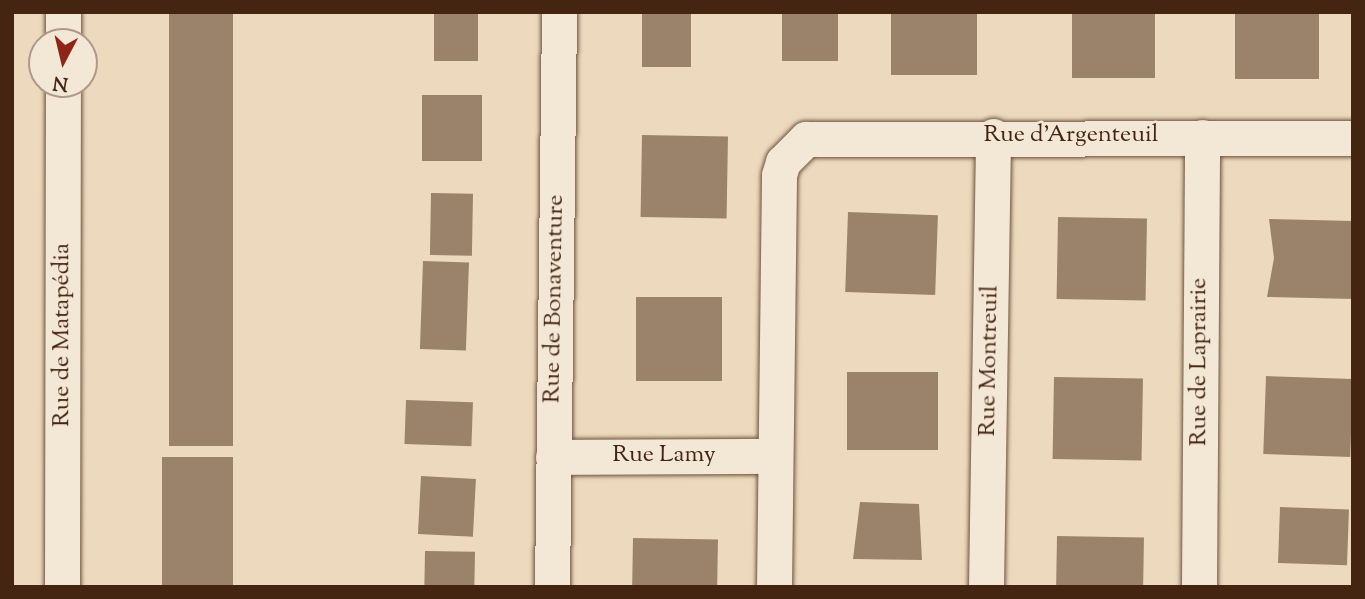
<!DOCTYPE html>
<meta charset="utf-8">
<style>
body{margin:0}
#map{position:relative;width:1365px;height:599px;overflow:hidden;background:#eddabe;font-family:"Sorts Mill Goudy",serif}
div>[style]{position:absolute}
.building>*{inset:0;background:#9b836b;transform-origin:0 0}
.roads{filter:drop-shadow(0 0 2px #6e523c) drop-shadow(0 0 2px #6e523c)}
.street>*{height:35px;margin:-17.5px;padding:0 17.5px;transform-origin:17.5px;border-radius:17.5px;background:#f3e7d5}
span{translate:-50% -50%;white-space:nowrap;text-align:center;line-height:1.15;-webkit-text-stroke:5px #f3e7d5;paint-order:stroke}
.street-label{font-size:24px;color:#432511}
.frame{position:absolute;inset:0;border:14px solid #432511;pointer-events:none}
.north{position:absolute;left:28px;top:28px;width:70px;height:70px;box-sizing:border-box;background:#f3e7d5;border:2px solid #ad9987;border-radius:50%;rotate:187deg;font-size:19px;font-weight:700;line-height:28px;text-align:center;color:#432511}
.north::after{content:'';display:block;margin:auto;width:24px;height:32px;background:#8f2418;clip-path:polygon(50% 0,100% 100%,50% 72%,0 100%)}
</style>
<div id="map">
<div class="building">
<i style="left:169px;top:12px;width:64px;height:434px"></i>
<i style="left:434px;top:12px;width:44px;height:49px"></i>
<i style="left:642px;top:12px;width:49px;height:55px"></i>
<i style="left:782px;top:12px;width:56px;height:49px"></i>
<i style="left:891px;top:12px;width:86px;height:63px"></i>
<i style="left:1072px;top:12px;width:83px;height:66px"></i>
<i style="left:1235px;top:12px;width:84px;height:67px"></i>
<i style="left:422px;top:95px;width:60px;height:66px"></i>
<i style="left:642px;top:135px;width:86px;height:82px;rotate:1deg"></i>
<i style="left:431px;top:193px;width:42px;height:62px;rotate:1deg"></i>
<i style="left:848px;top:212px;width:90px;height:80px;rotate:2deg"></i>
<i style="left:1058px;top:217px;width:89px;height:82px;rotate:1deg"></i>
<i style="clip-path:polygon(1269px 219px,1353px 221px,1353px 299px,1267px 297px,1274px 258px)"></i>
<i style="left:423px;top:261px;width:46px;height:88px;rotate:2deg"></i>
<i style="left:636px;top:297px;width:86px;height:84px"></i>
<i style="left:847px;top:372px;width:91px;height:78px"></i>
<i style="left:1266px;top:376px;width:87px;height:78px;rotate:2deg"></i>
<i style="left:1054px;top:377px;width:89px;height:82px;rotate:1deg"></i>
<i style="left:406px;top:400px;width:67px;height:44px;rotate:2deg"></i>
<i style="left:233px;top:457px;width:130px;height:71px;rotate:90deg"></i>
<i style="left:421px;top:476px;width:55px;height:58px;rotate:3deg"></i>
<i style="clip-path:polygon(860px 502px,919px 504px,922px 560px,853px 559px)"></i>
<i style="left:1280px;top:507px;width:69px;height:56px;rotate:2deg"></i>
<i style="left:1057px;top:536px;width:87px;height:51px;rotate:1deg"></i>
<i style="left:633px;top:538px;width:85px;height:49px;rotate:1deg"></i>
<i style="left:425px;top:551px;width:50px;height:36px;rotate:1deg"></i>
</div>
<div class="roads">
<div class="street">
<i style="left:63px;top:42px;width:30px;rotate:-90deg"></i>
<i style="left:553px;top:457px;width:222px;rotate:-0.3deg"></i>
<i style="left:62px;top:587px;width:503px;rotate:-89.89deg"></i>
<i style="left:552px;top:587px;width:575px;rotate:-89.3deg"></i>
<i style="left:774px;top:587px;width:412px;rotate:-89.3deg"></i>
<i style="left:779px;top:175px;width:14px;rotate:-73deg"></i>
<i style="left:783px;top:162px;width:33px;rotate:-45deg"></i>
<i style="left:806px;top:139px;width:547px;rotate:-0.1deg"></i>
<i style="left:986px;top:587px;width:451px;rotate:-89.1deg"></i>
<i style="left:1199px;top:587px;width:450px;rotate:-89.6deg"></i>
</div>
</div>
<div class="street-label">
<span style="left:1071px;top:136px">Rue d'Argenteuil</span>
<span style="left:555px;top:299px;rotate:-89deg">Rue de Bonaventure</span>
<span style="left:63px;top:335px;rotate:-90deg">Rue de Matapédia</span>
<span style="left:990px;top:361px;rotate:-89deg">Rue Montreuil</span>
<span style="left:1200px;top:362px;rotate:-90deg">Rue de Laprairie</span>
<span style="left:664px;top:456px">Rue Lamy</span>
</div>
<div class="frame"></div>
<div class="north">N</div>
</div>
